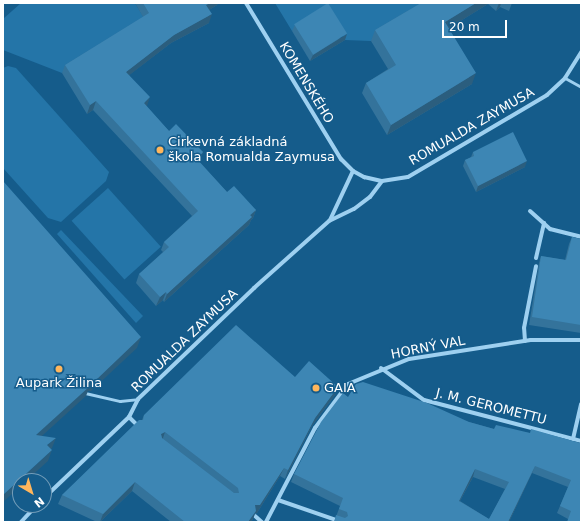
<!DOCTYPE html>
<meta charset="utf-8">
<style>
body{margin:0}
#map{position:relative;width:584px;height:525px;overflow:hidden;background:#155c8b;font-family:"DejaVu Sans",sans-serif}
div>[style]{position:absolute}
.green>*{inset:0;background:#2475a8;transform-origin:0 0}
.lane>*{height:3px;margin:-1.5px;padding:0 1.5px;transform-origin:1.5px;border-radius:1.5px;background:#9ed0f0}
.street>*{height:4px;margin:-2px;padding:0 2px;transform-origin:2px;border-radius:2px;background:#9ed0f0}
.wall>*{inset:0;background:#34739b}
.shaded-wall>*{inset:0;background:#2b5e7e}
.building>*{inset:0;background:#3d86b4;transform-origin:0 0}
.dots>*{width:11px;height:11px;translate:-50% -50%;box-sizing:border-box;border:2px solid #155c8b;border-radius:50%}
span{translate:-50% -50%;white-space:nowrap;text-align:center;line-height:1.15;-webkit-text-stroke:3px #155c8b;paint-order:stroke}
.street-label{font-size:13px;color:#fff}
.poi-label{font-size:13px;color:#fff}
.left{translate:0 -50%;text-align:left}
.frame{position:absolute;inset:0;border:4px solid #fff;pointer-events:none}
.north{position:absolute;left:12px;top:473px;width:40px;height:40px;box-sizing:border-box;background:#155c8b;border:1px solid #739db9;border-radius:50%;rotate:142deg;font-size:11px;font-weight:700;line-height:16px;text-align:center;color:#fff}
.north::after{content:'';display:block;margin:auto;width:14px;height:18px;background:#ffb65c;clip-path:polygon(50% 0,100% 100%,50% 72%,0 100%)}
.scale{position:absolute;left:442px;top:20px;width:65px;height:18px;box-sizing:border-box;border:2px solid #fff;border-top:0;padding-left:5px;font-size:12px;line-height:14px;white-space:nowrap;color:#fff;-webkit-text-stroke:3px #155c8b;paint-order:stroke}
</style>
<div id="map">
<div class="green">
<i style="clip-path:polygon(21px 3px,135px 3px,146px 21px,62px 73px,3px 50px,3px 19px)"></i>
<i style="clip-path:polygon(275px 3px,434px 3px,371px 41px,345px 40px,326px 10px,292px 31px)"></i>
<i style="clip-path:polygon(8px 66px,16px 68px,109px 172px,106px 181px,61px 222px,48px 218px,3px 168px,3px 68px)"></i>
<i style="left:108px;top:188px;width:79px;height:49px;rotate:48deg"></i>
<i style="clip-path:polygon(61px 230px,143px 316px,136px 323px,57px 234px)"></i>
</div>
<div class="lane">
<i style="left:565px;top:78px;width:18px;rotate:29deg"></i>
<i style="left:85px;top:393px;width:36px;rotate:13deg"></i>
<i style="left:120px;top:401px;width:18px;rotate:-6deg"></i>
</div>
<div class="street">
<i style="left:246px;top:3px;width:183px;rotate:58.7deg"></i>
<i style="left:341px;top:159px;width:17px;rotate:45deg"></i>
<i style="left:353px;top:171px;width:13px;rotate:29deg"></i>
<i style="left:364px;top:177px;width:18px;rotate:13deg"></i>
<i style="left:382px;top:181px;width:26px;rotate:-9deg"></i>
<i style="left:408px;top:177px;width:161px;rotate:-30.5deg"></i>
<i style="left:547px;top:95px;width:25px;rotate:-43deg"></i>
<i style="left:565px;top:78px;width:31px;rotate:-58deg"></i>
<i style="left:530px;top:211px;width:27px;rotate:42deg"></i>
<i style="left:550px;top:229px;width:32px;rotate:14deg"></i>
<i style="left:330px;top:220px;width:54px;rotate:-64.9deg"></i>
<i style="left:536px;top:258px;width:36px;rotate:-77deg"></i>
<i style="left:525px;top:341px;width:13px;rotate:-94deg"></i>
<i style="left:524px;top:328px;width:63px;rotate:-79deg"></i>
<i style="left:381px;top:368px;width:54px;rotate:36.7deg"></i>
<i style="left:424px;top:400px;width:162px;rotate:14.6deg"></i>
<i style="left:129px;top:417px;width:13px;rotate:45deg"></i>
<i style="left:573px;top:439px;width:36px;rotate:-77deg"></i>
<i style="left:44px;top:498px;width:117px;rotate:-43.6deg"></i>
<i style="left:129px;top:417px;width:20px;rotate:-63deg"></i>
<i style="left:138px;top:399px;width:161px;rotate:-43.7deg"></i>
<i style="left:254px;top:288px;width:101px;rotate:-41.8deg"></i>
<i style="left:329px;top:221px;width:28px;rotate:-26deg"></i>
<i style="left:354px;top:209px;width:20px;rotate:-37deg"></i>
<i style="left:370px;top:197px;width:20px;rotate:-53deg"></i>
<i style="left:278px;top:500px;width:68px;rotate:19deg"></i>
<i style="left:255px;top:516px;width:9px;rotate:41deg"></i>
<i style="left:21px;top:522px;width:23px;rotate:-47deg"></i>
<i style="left:266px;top:522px;width:106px;rotate:-62.5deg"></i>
<i style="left:315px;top:428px;width:55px;rotate:-53.1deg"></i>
<i style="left:348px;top:384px;width:66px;rotate:-22.3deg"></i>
<i style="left:409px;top:359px;width:123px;rotate:-8.9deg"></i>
<i style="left:531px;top:340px;width:50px"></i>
</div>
<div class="wall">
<i style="clip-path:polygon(135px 3px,218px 3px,217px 5px,209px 10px,209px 23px,171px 43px,129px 75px,147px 106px,146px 106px,169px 131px,203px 152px,200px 160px,199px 162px,227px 192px,256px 210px,253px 218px,251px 220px,249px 225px,164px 302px,163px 300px,156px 306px,136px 283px,139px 274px,163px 252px,161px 250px,164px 242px,192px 216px,93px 110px,87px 114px,62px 73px,65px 65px,143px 17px)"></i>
<i style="clip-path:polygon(421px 3px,512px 3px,509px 11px,500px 7px,496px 11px,488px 4px,449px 28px,472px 84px,387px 135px,362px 93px,366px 83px,388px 69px,371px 41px,375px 30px)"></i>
<i style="clip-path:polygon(295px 25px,345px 40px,310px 61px,292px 31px)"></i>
<i style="clip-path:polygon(473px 152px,525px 167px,476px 192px,463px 166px,465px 160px,471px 157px)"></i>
<i style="clip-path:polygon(572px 237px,581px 239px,581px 333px,529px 325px,539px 263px,541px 256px,565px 260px,569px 244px)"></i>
<i style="clip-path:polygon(295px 377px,338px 387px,335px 395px,312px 426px,285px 479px,280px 476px,257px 513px,255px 514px,253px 519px,251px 522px,171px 522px,132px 491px,100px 522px,97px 522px,58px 504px,62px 495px,142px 420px,144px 415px)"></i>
<i style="clip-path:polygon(evenodd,348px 397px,469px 422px,494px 429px,530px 433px,580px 443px,581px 438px,581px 522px,568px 519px,557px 513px,568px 487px,532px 473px,509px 522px,334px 522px,340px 506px,291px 482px,294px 474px,348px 397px,473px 477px,505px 489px,489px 519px,460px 501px,473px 477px)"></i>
</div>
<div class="shaded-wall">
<i style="clip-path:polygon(210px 3px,218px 3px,217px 5px,203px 14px,206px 5px)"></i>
<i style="clip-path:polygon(476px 3px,489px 3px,488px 4px,441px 33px,445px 22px)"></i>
<i style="clip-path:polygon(499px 3px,501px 3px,500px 7px,496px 11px)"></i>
<i style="clip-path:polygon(212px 14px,209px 23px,171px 43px,123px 80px,126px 72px,174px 35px)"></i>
<i style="clip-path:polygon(347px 34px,345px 40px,310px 61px,313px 55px)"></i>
<i style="clip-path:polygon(476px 73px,472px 84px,387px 135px,391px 125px)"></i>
<i style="clip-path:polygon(150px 97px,147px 106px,140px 112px,144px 103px)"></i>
<i style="clip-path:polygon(96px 101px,93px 110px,87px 114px,90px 105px)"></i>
<i style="clip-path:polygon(203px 152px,200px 160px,193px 167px,197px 159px)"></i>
<i style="clip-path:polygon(527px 161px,525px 167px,476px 192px,478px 186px)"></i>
<i style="clip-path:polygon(256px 210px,253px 218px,251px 220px,249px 225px,164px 302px,167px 294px)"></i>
<i style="clip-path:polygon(166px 292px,163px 300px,156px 306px,160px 297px)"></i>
<i style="clip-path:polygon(141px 337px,137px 348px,91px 391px,88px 391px,86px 396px,32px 445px,36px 435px,87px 380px)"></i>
<i style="clip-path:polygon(338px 387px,335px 395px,312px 426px,285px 479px,288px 470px,315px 418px)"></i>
<i style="clip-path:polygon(165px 432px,162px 441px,161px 434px)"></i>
<i style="clip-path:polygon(56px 438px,52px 448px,44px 456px,47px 445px)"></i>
<i style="clip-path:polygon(52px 450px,48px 461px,26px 481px,20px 481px,20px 487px,3px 502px,3px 495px)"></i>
<i style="clip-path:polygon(535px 466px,532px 473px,509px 522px,508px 522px)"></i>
<i style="clip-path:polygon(284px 468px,280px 476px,257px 513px,255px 513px,253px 519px,251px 522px,248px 522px,255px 505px)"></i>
<i style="clip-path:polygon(475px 469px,473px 477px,456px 508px,459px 501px)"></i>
<i style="clip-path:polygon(135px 482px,132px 491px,100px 522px,103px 514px)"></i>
</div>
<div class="building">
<i style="clip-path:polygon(143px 3px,210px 3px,206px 5px,212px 14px,174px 35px,126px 72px,150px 97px,144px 103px,169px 131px,176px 124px,203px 152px,197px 159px,227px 192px,234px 186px,256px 210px,250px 215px,252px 217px,167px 294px,166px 292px,160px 297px,139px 274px,169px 247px,164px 242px,198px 211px,96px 101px,90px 105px,65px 65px,149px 13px)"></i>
<i style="left:328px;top:3px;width:36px;height:40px;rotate:58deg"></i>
<i style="clip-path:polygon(421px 3px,476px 3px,445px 22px,476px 73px,391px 125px,366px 83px,396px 65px,375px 30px)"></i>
<i style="clip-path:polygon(513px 132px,527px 161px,478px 186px,465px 160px,474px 156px,473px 152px)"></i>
<i style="clip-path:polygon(3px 181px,141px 337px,95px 381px,87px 380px,86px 384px,90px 386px,36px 435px,56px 438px,47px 445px,52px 450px,3px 495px)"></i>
<i style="clip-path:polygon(572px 237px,581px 239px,581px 325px,532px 317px,541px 256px,566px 260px)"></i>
<i style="clip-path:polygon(evenodd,236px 325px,295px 377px,309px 361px,338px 387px,315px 418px,288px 470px,284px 468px,260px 505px,255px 505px,256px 511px,248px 522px,185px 522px,135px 482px,103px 514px,62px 495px,139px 420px,143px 420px,144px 415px,236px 325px,165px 432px,238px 488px,239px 493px,234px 493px,162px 438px,161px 434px,165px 432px)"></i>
<i style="clip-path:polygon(evenodd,363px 382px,427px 403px,469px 422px,494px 429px,496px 425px,530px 433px,531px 429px,580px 443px,581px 440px,581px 522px,567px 522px,571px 511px,560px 506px,571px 480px,535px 466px,508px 522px,334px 522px,336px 515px,345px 518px,348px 516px,347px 512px,339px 509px,343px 498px,294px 474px,321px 422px,343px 393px,348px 397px,356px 384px,363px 382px,475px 469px,509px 482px,489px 519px,459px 501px,475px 469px)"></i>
</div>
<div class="dots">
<i style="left:160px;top:150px;background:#ffb65c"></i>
<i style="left:59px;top:369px;background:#ffb65c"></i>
<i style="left:316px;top:388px;background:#ffb65c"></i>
</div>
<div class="street-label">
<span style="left:306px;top:83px;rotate:59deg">KOMENSKÉHO</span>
<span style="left:472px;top:127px;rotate:-30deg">ROMUALDA ZAYMUSA</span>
<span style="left:185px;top:341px;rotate:-44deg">ROMUALDA ZAYMUSA</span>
<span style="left:428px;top:348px;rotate:-11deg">HORNÝ VAL</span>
<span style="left:491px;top:407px;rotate:14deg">J. M. GEROMETTU</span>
</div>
<div class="poi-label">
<span class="left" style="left:168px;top:150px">Cirkevná základná<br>škola Romualda Zaymusa</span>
<span style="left:59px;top:383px">Aupark Žilina</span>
<span class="left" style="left:324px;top:388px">GAIA</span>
</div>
<div class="frame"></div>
<div class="north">N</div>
<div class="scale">20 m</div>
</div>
